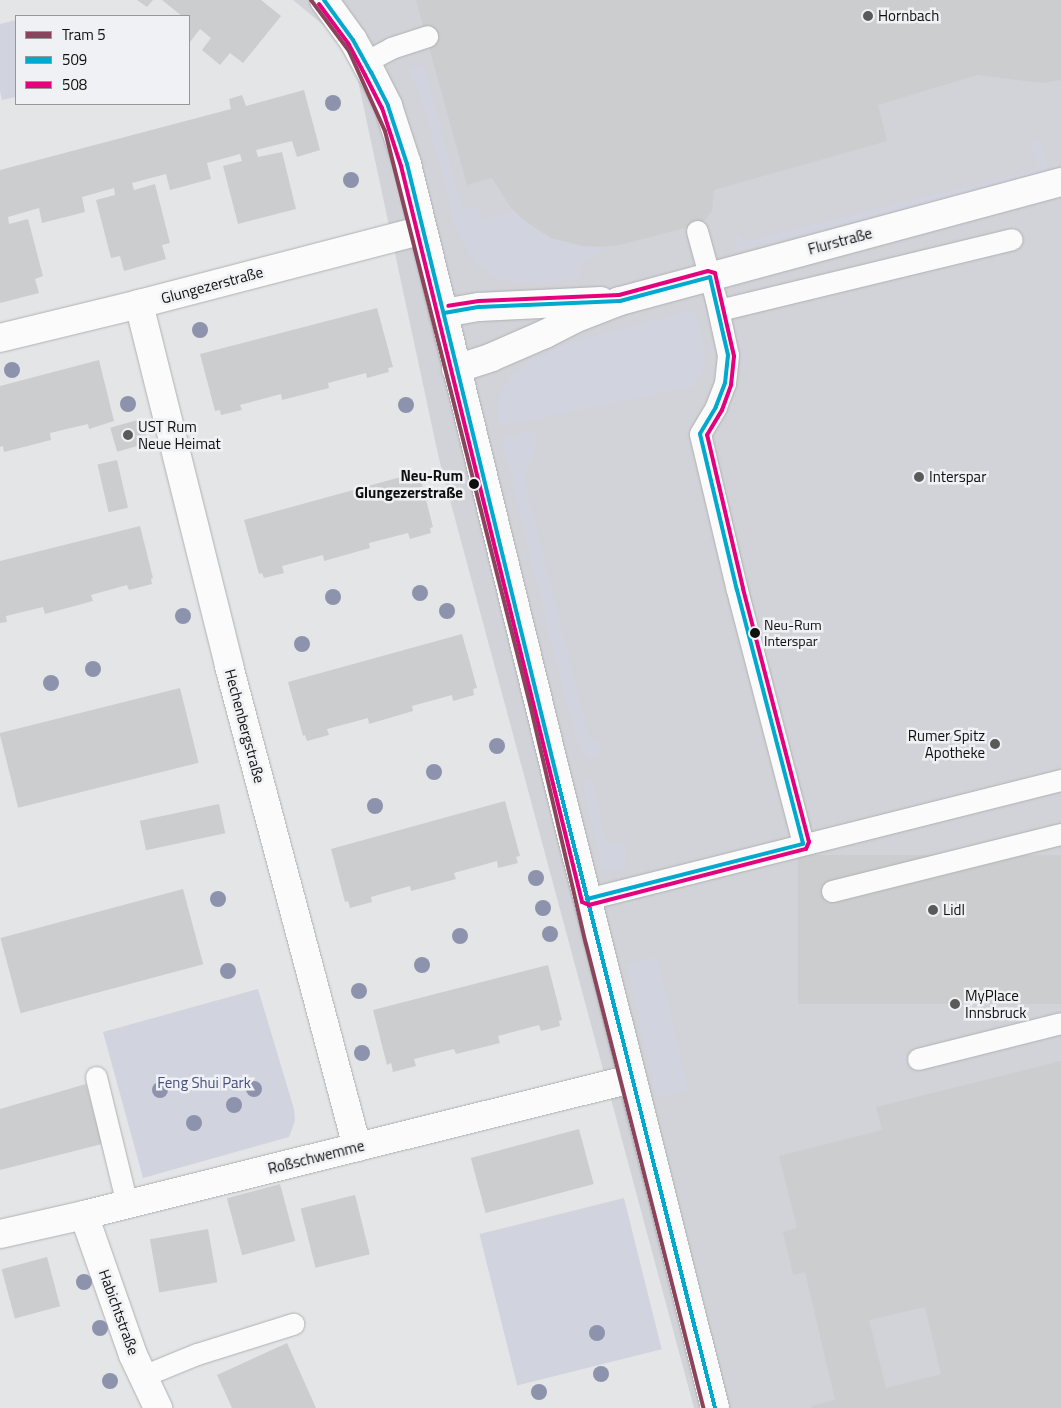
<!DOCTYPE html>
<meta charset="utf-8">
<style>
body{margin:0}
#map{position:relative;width:1061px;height:1408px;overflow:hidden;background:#e4e5e6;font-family:"Titillium Web",sans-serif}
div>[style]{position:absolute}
.built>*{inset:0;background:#d1d3d8}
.green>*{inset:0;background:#d1d4df;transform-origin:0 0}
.building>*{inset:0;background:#cccdce;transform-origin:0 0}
.roads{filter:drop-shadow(0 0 1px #b0b1b2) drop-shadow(0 0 1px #b0b1b2)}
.lane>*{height:21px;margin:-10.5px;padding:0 10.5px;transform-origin:10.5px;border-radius:10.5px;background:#fbfbfb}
.street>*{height:28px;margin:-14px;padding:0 14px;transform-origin:14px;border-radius:14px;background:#fbfbfb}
.secondary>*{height:28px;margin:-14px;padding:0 14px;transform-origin:14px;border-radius:14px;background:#fbfbfb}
.bus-1>*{height:4px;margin:-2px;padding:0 2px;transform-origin:2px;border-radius:2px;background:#00a9ce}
.bus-2>*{height:4px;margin:-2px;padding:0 2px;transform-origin:2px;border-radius:2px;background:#e5007d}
.tram-1>*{height:4px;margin:-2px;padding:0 2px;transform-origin:2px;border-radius:2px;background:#8b445b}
.trees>*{width:16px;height:16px;margin:-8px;border-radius:50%;background:#8d93ac}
.dots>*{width:14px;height:14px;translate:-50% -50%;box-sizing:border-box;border:2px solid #f0f1f4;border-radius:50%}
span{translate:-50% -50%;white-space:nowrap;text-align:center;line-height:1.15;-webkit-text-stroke:5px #f0f1f4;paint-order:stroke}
.bus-label{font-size:14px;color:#0f0f10}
.left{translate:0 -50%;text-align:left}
.poi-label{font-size:15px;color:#0f0f10}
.right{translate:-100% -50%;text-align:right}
.street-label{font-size:15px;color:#0f0f10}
.stop-label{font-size:15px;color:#0f0f10;font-weight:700}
.park-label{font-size:15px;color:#46507d}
.legend{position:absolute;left:15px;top:15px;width:175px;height:90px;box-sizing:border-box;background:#f0f1f4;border:1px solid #969799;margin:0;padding:6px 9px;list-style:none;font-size:15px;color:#0f0f10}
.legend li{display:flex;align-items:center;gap:10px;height:25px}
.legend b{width:25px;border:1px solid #969799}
</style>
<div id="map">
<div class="built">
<i style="clip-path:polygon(293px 0,1061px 0,1061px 1408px,694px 1408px,439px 459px,351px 48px)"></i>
</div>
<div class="green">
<i style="clip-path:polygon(16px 20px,16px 97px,2px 100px,0 91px,0 24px)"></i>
<i style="clip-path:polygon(423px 64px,462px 210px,478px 206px,483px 220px,515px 211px,537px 230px,552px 238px,581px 246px,602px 247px,603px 251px,582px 263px,577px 278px,546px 283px,507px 281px,494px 277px,480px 267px,470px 255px,455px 223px,423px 102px,408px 70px)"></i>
<i style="clip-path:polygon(1039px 140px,1047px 163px,1046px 169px,1042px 175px,742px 250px,736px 247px,734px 236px,736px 235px,739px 235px,742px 242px,746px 241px,1034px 170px,1038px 166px,1039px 160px,1029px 143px)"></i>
<i style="clip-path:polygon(686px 312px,696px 314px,704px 349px,705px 364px,700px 377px,693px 386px,540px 418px,498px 425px,498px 403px,503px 390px,514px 374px,529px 363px,568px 343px)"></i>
<i style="clip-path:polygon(533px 430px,536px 434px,533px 456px,524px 478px,588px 737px,598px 742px,603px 751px,601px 754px,589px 759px,576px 739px,501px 438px)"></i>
<i style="clip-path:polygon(592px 779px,606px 845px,626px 842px,625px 864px,619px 871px,603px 869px,583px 781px)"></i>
<i style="left:657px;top:957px;width:137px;height:31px;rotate:77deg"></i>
<i style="clip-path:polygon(258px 989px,294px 1109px,295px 1121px,289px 1137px,143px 1178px,103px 1032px)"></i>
<i style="left:624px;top:1198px;width:156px;height:149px;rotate:76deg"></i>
</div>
<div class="building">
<i style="clip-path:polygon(137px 0,153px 0,147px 7px)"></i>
<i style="clip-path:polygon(162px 0,261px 0,281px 16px,243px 63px,230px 53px,220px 65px,202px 50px,211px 38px,200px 29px,190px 42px,189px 16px,182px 16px)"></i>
<i style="clip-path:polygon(416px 0,1061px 0,1061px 80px,1042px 83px,977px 75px,878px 105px,887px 141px,714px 190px,712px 211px,705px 220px,696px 225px,620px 245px,602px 247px,582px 246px,551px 238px,525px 221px,511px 208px,492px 178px,467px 185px)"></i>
<i style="clip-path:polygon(304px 90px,320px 150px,297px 157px,292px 141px,256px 150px,258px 157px,282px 152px,296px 209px,238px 224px,223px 166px,242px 161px,240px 154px,207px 163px,211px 179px,170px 190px,166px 174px,132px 183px,134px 190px,155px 184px,170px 243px,162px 245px,166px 259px,124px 271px,120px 256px,111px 258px,96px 200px,115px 195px,114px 188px,82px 197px,85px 212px,42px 223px,39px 208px,8px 217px,9px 224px,28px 219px,43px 276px,35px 279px,39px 293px,0 303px,0 170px,231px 109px,229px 99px,242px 95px,246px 106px)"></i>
<i style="clip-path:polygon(377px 308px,393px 367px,388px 368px,389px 372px,367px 378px,366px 373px,328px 383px,329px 388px,282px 400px,281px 394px,240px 405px,242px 410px,221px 415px,220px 410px,215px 411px,200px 354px)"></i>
<i style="clip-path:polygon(99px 360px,114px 421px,89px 429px,88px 424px,50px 433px,51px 440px,4px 452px,3px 446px,0 447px,0 386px)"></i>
<i style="left:141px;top:419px;width:25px;height:32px;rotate:74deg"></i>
<i style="left:117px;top:460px;width:49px;height:20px;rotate:77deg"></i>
<i style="clip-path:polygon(419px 472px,433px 527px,430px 528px,431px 533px,410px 539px,408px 533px,369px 543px,370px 548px,324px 561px,323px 555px,282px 566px,284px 573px,264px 578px,262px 573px,259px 574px,244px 520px)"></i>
<i style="clip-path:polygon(140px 526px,153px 578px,151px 579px,152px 584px,129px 590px,127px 585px,91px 595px,93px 601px,45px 614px,43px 607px,6px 616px,7px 622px,0 623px,0 561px)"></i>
<i style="clip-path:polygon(462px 634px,477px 688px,473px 689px,474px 695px,453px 701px,452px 695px,412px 706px,413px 711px,369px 724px,368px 718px,327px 729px,329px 735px,307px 741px,305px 735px,303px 736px,288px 682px)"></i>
<i style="left:180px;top:688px;width:77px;height:186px;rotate:76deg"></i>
<i style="clip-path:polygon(505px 801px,520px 856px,516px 857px,518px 863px,498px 868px,497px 861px,454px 873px,456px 879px,411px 891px,410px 886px,371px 897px,372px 902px,350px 908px,348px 901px,345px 902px,331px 849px)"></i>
<i style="left:219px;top:804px;width:30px;height:81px;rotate:78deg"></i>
<i style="left:1061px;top:855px;width:149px;height:263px;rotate:90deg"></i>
<i style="left:183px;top:889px;width:78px;height:189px;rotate:75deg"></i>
<i style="clip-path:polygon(548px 965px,562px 1020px,559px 1021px,560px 1026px,541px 1031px,539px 1025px,498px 1036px,500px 1043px,456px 1054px,454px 1049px,414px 1059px,416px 1066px,393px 1072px,391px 1063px,387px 1065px,373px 1010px)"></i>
<i style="clip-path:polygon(evenodd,1061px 1061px,1061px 1408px,812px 1408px,811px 1406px,835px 1400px,805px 1272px,793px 1275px,783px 1232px,797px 1228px,779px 1156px,882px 1130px,876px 1107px,1061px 1061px,925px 1307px,941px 1374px,886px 1388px,869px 1320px,925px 1307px)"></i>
<i style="clip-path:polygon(86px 1084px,102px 1144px,0 1170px,0 1109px)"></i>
<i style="left:579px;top:1129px;width:57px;height:112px;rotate:75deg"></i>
<i style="left:280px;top:1184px;width:59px;height:55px;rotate:75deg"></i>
<i style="left:355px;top:1195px;width:61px;height:56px;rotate:76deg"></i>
<i style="left:208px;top:1229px;width:54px;height:59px;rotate:80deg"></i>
<i style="left:47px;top:1257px;width:51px;height:47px;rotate:75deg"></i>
<i style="clip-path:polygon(287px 1343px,316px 1408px,232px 1408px,217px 1375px)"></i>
</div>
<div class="roads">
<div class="lane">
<i style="left:365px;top:62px;width:30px;rotate:-28deg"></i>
<i style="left:391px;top:48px;width:38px;rotate:-18deg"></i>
<i style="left:697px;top:231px;width:72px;rotate:74.6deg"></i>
<i style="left:716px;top:300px;width:56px;rotate:77.7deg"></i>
<i style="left:728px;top:355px;width:28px;rotate:96deg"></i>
<i style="left:725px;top:383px;width:26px;rotate:111deg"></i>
<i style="left:716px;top:407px;width:31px;rotate:121deg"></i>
<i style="left:700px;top:434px;width:160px;rotate:76.7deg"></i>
<i style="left:737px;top:590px;width:262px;rotate:75.4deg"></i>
<i style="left:719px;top:310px;width:301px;rotate:-13.6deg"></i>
<i style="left:832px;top:891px;width:236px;rotate:-14deg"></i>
<i style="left:587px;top:899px;width:489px;rotate:-14.1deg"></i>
<i style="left:918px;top:1059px;width:147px;rotate:-14.1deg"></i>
<i style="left:96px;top:1077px;width:131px;rotate:76.3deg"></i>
<i style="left:143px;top:1376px;width:58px;rotate:-22.2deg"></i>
<i style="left:197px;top:1354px;width:101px;rotate:-17.4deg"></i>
</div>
<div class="street">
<i style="left:139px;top:304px;width:373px;rotate:76deg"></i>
<i style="left:229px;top:666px;width:498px;rotate:75.1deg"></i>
<i style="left:444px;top:313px;width:36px;rotate:-10deg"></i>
<i style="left:479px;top:307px;width:122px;rotate:-2.8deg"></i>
<i style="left:0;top:338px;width:143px;rotate:-13.7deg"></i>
<i style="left:139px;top:304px;width:293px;rotate:-14.6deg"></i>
<i style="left:456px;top:369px;width:38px;rotate:-18deg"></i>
<i style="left:492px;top:357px;width:58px;rotate:-23.5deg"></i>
<i style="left:545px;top:334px;width:33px;rotate:-27deg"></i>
<i style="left:574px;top:319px;width:49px;rotate:-21.4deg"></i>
<i style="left:620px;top:301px;width:457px;rotate:-15.1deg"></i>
<i style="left:84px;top:1215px;width:148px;rotate:70.7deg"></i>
<i style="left:133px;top:1355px;width:59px;rotate:64.7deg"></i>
<i style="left:0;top:1234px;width:86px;rotate:-12.7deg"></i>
<i style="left:84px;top:1215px;width:564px;rotate:-13.96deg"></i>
</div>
<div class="secondary">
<i style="left:324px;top:0;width:49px;rotate:54.1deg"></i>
<i style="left:353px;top:40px;width:37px;rotate:61deg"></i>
<i style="left:371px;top:72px;width:38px;rotate:63deg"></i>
<i style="left:388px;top:106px;width:61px;rotate:71.9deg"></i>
<i style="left:407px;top:164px;width:632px;rotate:76.27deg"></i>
<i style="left:557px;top:778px;width:650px;rotate:75.92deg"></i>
</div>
</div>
<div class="bus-1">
<i style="left:324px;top:0;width:49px;rotate:54.1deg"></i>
<i style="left:353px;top:40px;width:37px;rotate:61deg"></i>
<i style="left:371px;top:72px;width:38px;rotate:63deg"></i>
<i style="left:388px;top:106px;width:61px;rotate:71.9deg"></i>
<i style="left:407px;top:164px;width:632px;rotate:76.27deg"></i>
<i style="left:557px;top:778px;width:650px;rotate:75.92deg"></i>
<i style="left:710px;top:277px;width:80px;rotate:77deg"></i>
<i style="left:728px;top:355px;width:28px;rotate:96deg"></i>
<i style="left:725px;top:383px;width:26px;rotate:111deg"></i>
<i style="left:716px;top:407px;width:31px;rotate:121deg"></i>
<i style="left:700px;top:434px;width:160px;rotate:76.7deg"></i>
<i style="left:737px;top:590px;width:262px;rotate:75.4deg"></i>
<i style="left:444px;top:313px;width:36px;rotate:-10deg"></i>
<i style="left:479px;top:307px;width:141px;rotate:-2.4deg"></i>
<i style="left:620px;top:301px;width:93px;rotate:-14.9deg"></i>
<i style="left:587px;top:899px;width:223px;rotate:-14.3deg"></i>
</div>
<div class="bus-2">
<i style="left:319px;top:4px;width:49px;rotate:53.4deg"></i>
<i style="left:348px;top:43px;width:36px;rotate:62deg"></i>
<i style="left:365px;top:75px;width:37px;rotate:63deg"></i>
<i style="left:382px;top:108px;width:61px;rotate:71.9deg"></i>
<i style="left:401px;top:166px;width:758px;rotate:76.18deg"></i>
<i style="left:582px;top:902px;width:8px;rotate:23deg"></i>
<i style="left:589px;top:905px;width:224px;rotate:-14.5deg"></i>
<i style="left:806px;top:849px;width:8px;rotate:-67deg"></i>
<i style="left:809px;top:842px;width:262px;rotate:-104.6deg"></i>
<i style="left:743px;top:588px;width:157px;rotate:-103.2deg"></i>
<i style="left:707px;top:435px;width:29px;rotate:-59deg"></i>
<i style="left:722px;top:410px;width:27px;rotate:-70deg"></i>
<i style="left:731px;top:385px;width:29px;rotate:-84deg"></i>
<i style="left:734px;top:356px;width:85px;rotate:-102.9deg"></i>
<i style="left:715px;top:273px;width:7px;rotate:-164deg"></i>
<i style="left:708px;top:271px;width:92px;rotate:164.9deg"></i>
<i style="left:619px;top:295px;width:140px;rotate:177.5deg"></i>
<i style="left:479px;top:301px;width:31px;rotate:171deg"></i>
</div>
<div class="tram-1">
<i style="left:311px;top:0;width:64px;rotate:53.3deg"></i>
<i style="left:349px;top:51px;width:88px;rotate:65.8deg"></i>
<i style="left:385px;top:131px;width:591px;rotate:75.8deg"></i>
<i style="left:530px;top:704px;width:246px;rotate:76.9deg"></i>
<i style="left:586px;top:944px;width:479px;rotate:75.8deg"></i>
</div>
<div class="trees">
<i style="left:333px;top:103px"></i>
<i style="left:351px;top:180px"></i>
<i style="left:200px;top:330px"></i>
<i style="left:12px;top:370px"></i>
<i style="left:128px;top:404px"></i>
<i style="left:406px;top:405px"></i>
<i style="left:420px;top:593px"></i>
<i style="left:333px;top:597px"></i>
<i style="left:447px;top:611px"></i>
<i style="left:183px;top:616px"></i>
<i style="left:302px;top:644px"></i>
<i style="left:93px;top:669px"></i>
<i style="left:51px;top:683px"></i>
<i style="left:497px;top:746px"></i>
<i style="left:434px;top:772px"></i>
<i style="left:375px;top:806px"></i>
<i style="left:536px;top:878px"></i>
<i style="left:218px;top:899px"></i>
<i style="left:543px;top:908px"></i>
<i style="left:550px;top:934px"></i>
<i style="left:460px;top:936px"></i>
<i style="left:422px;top:965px"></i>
<i style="left:228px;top:971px"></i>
<i style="left:359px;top:991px"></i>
<i style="left:362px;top:1053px"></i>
<i style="left:254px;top:1089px"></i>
<i style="left:160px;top:1090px"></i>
<i style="left:234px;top:1105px"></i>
<i style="left:194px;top:1123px"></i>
<i style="left:84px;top:1282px"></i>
<i style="left:100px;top:1328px"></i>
<i style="left:597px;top:1333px"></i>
<i style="left:601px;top:1374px"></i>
<i style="left:110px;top:1381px"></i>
<i style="left:539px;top:1392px"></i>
</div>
<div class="dots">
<i style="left:868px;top:16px;background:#5a5a5b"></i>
<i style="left:128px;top:435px;background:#5a5a5b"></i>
<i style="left:919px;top:477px;background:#5a5a5b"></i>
<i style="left:474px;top:484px;background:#0f0f10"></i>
<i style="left:755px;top:633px;background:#0f0f10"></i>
<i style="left:995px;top:744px;background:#5a5a5b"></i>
<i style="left:933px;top:910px;background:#5a5a5b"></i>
<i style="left:955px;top:1004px;background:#5a5a5b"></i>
</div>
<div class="bus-label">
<span class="left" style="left:764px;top:633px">Neu-Rum<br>Interspar</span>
</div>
<div class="poi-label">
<span class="left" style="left:878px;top:16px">Hornbach</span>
<span class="left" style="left:138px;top:435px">UST Rum<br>Neue Heimat</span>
<span class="left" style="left:929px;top:477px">Interspar</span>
<span class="right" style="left:985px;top:744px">Rumer Spitz<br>Apotheke</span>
<span class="left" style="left:943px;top:910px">Lidl</span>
<span class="left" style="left:965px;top:1004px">MyPlace<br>Innsbruck</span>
</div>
<div class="street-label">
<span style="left:840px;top:241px;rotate:-15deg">Flurstraße</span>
<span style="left:212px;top:285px;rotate:-15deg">Glungezerstraße</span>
<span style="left:245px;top:726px;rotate:75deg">Hechenbergstraße</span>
<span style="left:316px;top:1157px;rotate:-14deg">Roßschwemme</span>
<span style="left:119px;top:1312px;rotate:70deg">Habichtstraße</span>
</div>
<div class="stop-label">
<span class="right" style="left:463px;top:484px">Neu-Rum<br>Glungezerstraße</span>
</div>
<div class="park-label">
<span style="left:204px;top:1083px">Feng Shui Park</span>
</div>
<ul class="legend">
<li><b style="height:6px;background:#8b445b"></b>Tram 5</li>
<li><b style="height:6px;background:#00a9ce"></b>509</li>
<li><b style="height:6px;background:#e5007d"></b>508</li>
</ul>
</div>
